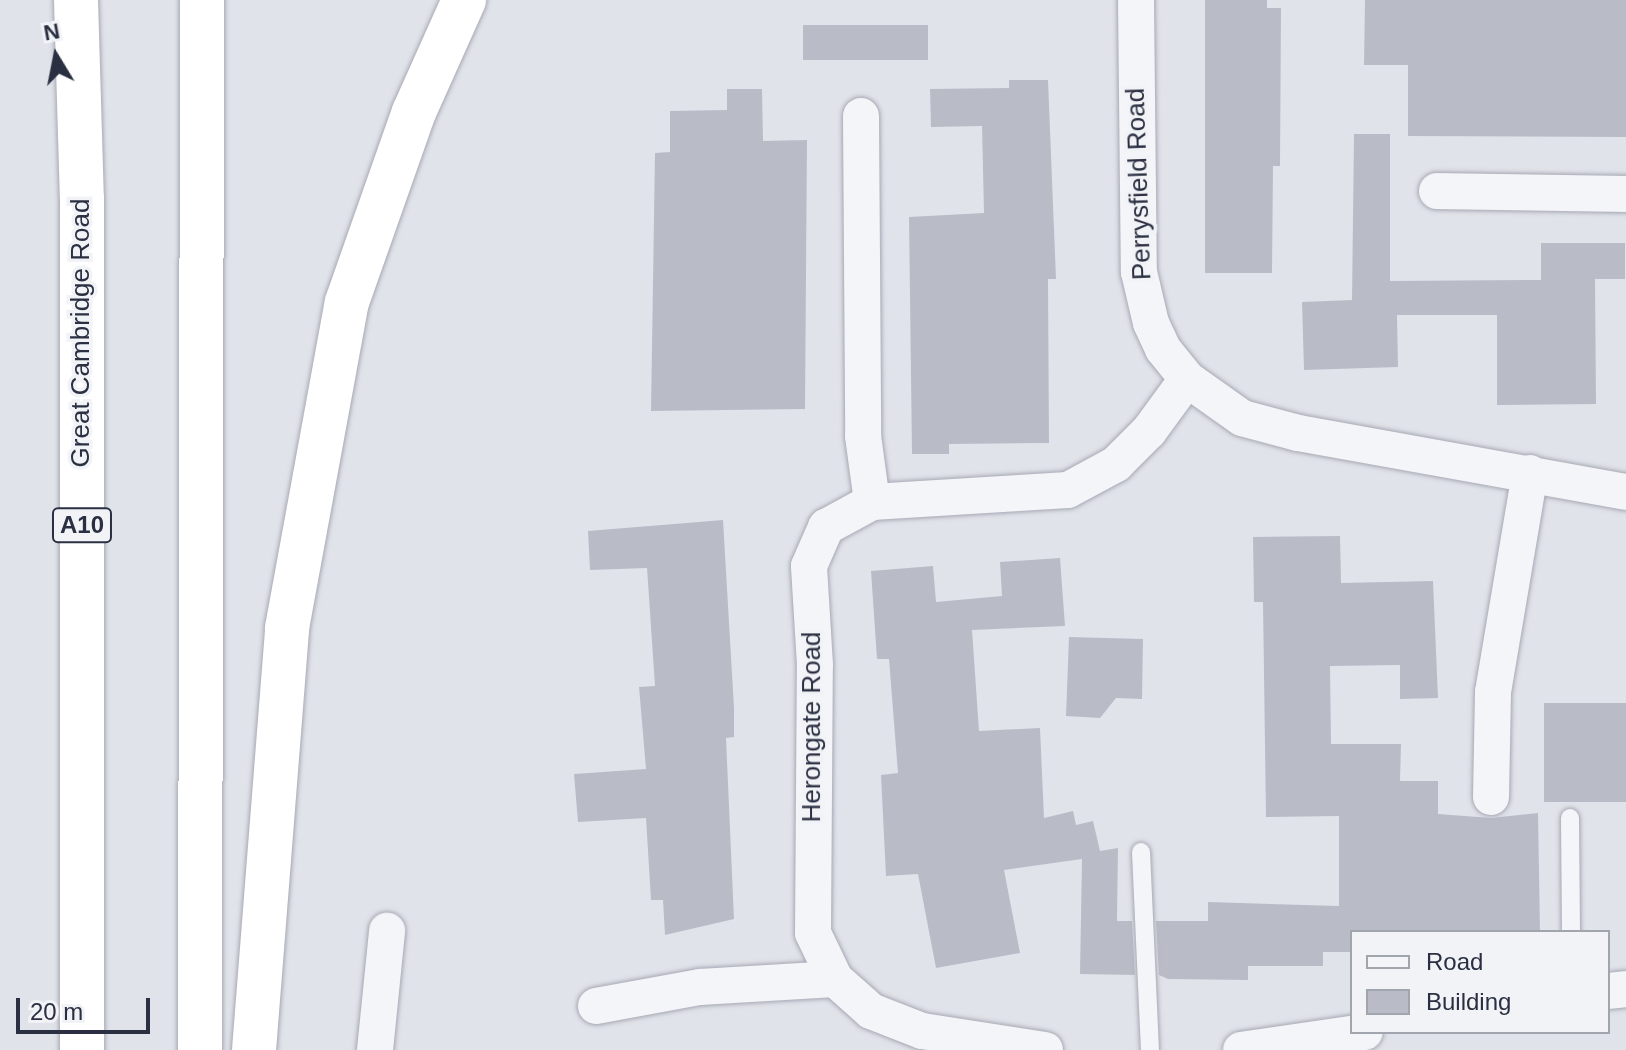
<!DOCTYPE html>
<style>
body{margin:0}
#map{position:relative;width:1626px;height:1050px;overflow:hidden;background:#e1e3ea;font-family:Arial,sans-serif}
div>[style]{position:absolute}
.building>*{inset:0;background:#b9bcc6;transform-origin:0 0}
.roads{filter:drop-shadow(0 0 2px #a6a9b4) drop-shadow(0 0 2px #a6a9b4)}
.lane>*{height:18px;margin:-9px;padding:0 9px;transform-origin:9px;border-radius:9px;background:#f4f5f8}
.street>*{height:36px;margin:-18px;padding:0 18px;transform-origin:18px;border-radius:18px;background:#f4f5f8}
.highway>*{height:44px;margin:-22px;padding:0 22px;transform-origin:22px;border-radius:22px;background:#fff}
span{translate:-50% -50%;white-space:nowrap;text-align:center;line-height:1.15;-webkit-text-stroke:7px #f1f3f7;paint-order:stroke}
.shield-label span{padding:2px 6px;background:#f1f3f7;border:2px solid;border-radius:6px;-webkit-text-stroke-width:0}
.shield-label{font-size:24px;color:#2a2f41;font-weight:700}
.street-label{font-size:26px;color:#2a2f41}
.legend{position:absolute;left:1350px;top:930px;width:260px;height:104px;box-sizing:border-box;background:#f1f3f7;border:2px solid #a1a5ae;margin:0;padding:10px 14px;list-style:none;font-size:24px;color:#2a2f41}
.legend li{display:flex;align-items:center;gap:16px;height:40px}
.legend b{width:40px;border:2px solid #a1a5ae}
.north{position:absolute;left:16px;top:16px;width:80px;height:80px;-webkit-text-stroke:6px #f1f3f7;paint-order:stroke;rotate:350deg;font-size:22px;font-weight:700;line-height:32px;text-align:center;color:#2a2f41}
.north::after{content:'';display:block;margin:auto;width:28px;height:36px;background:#2a2f41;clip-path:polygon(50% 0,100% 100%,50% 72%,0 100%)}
.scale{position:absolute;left:16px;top:998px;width:134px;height:36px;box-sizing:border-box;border:4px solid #2a2f41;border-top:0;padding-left:10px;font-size:24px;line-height:28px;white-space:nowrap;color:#2a2f41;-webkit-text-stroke:6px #f1f3f7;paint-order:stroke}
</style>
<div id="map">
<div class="building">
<i style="clip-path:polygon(1205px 0,1267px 0,1267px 8px,1281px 8px,1280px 166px,1273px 166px,1272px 273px,1205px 273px)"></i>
<i style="clip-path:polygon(1365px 0,1626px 0,1626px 137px,1408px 136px,1408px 65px,1364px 65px)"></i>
<i style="left:803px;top:25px;width:125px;height:35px"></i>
<i style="clip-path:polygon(1009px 80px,1048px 80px,1056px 279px,1048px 279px,1049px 443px,949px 444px,949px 454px,912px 454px,909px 217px,984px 213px,982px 126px,931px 127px,930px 89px,1009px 88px)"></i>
<i style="clip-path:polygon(727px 89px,762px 89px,763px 141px,807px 140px,805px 409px,651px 411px,655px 153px,670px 152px,670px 111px,727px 110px)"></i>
<i style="clip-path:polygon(1354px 134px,1390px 134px,1390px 281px,1541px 280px,1541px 243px,1625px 243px,1625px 279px,1595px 279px,1596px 404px,1497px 405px,1497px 315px,1397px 315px,1398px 367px,1304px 370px,1302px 302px,1352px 300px)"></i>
<i style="clip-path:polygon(723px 520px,734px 708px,734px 737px,726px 738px,734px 919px,665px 935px,663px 900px,651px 900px,646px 818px,578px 822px,574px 774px,646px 769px,639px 687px,655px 686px,647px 568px,590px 570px,588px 531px)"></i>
<i style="clip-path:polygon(1340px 536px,1341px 583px,1433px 581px,1438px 698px,1400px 699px,1400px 665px,1330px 666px,1331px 744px,1401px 744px,1400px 781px,1438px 781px,1438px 814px,1491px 818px,1538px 813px,1540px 932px,1352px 932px,1352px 952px,1323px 952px,1323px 966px,1248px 966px,1248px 980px,1168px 979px,1159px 975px,1156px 921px,1208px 921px,1208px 902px,1339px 906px,1339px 816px,1266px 817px,1263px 602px,1254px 602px,1253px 537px)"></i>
<i style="clip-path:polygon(1060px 558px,1065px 626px,972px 630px,979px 731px,1040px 728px,1044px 818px,1073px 811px,1076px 825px,1093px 821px,1100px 851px,1118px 848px,1117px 921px,1132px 921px,1135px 975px,1080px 974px,1082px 859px,1004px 870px,1020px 953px,936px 968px,918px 874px,886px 876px,881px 775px,898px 773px,889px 659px,877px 659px,871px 571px,933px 566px,936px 602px,1002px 596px,1000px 562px)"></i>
<i style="clip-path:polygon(1069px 637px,1143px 639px,1142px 699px,1116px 698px,1100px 718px,1066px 716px)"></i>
<i style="left:1544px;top:703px;width:82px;height:99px"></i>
</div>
<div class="roads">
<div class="lane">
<i style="left:1570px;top:818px;width:114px;rotate:89.5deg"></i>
<i style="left:1141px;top:852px;width:198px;rotate:87.4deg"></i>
</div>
<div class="street">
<i style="left:1136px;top:0;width:272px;rotate:89.4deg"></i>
<i style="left:1139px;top:272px;width:52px;rotate:76.8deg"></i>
<i style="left:1151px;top:323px;width:29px;rotate:65deg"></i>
<i style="left:1163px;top:349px;width:38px;rotate:51deg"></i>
<i style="left:1187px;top:379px;width:67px;rotate:35.3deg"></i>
<i style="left:1242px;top:418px;width:58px;rotate:15deg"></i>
<i style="left:1298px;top:433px;width:333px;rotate:10.2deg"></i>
<i style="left:861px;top:116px;width:320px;rotate:89.6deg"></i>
<i style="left:863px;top:436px;width:67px;rotate:82.2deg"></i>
<i style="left:1437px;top:191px;width:189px;rotate:0.9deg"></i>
<i style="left:1491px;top:797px;width:105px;rotate:-88.9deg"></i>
<i style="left:1493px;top:692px;width:222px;rotate:-80.4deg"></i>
<i style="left:1608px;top:991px;width:18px;rotate:-6deg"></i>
<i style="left:596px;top:1006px;width:106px;rotate:-10.4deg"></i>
<i style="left:700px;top:987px;width:135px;rotate:-3.4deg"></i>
<i style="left:375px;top:1050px;width:120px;rotate:-84.2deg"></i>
<i style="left:1045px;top:1050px;width:124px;rotate:-171.2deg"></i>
<i style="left:922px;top:1031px;width:55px;rotate:-158.6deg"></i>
<i style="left:871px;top:1011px;width:48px;rotate:-138.4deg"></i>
<i style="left:835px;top:979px;width:51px;rotate:-115.6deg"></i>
<i style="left:813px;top:933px;width:268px;rotate:-89.6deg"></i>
<i style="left:815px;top:665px;width:99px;rotate:-93.5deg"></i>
<i style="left:809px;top:566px;width:43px;rotate:-66.4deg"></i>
<i style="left:826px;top:527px;width:52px;rotate:-28.5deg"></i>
<i style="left:872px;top:502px;width:196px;rotate:-3.5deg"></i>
<i style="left:1068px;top:490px;width:55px;rotate:-28.4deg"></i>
<i style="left:1116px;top:464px;width:47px;rotate:-45deg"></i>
<i style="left:1149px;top:431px;width:64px;rotate:-53.8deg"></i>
<i style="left:1241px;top:1050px;width:125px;rotate:-8.3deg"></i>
</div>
<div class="highway">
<i style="left:76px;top:0;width:199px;rotate:88.3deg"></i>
<i style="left:82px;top:199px;width:851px;rotate:90deg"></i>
<i style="left:200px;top:1050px;width:1050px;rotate:-89.89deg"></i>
<i style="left:254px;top:1050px;width:423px;rotate:-85.5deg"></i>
<i style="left:287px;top:628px;width:331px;rotate:-79.6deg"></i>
<i style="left:347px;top:302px;width:201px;rotate:-70.6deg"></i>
<i style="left:414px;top:112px;width:123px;rotate:-65.9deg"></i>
</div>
</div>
<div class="shield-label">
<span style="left:82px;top:525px">A10</span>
</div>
<div class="street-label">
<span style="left:1139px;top:184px;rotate:-92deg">Perrysfield Road</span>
<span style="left:81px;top:333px;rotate:-90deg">Great Cambridge Road</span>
<span style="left:812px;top:727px;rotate:-90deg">Herongate Road</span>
</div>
<ul class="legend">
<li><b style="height:10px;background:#f4f5f8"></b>Road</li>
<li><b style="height:22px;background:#b9bcc6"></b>Building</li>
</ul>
<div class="north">N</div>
<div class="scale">20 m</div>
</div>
